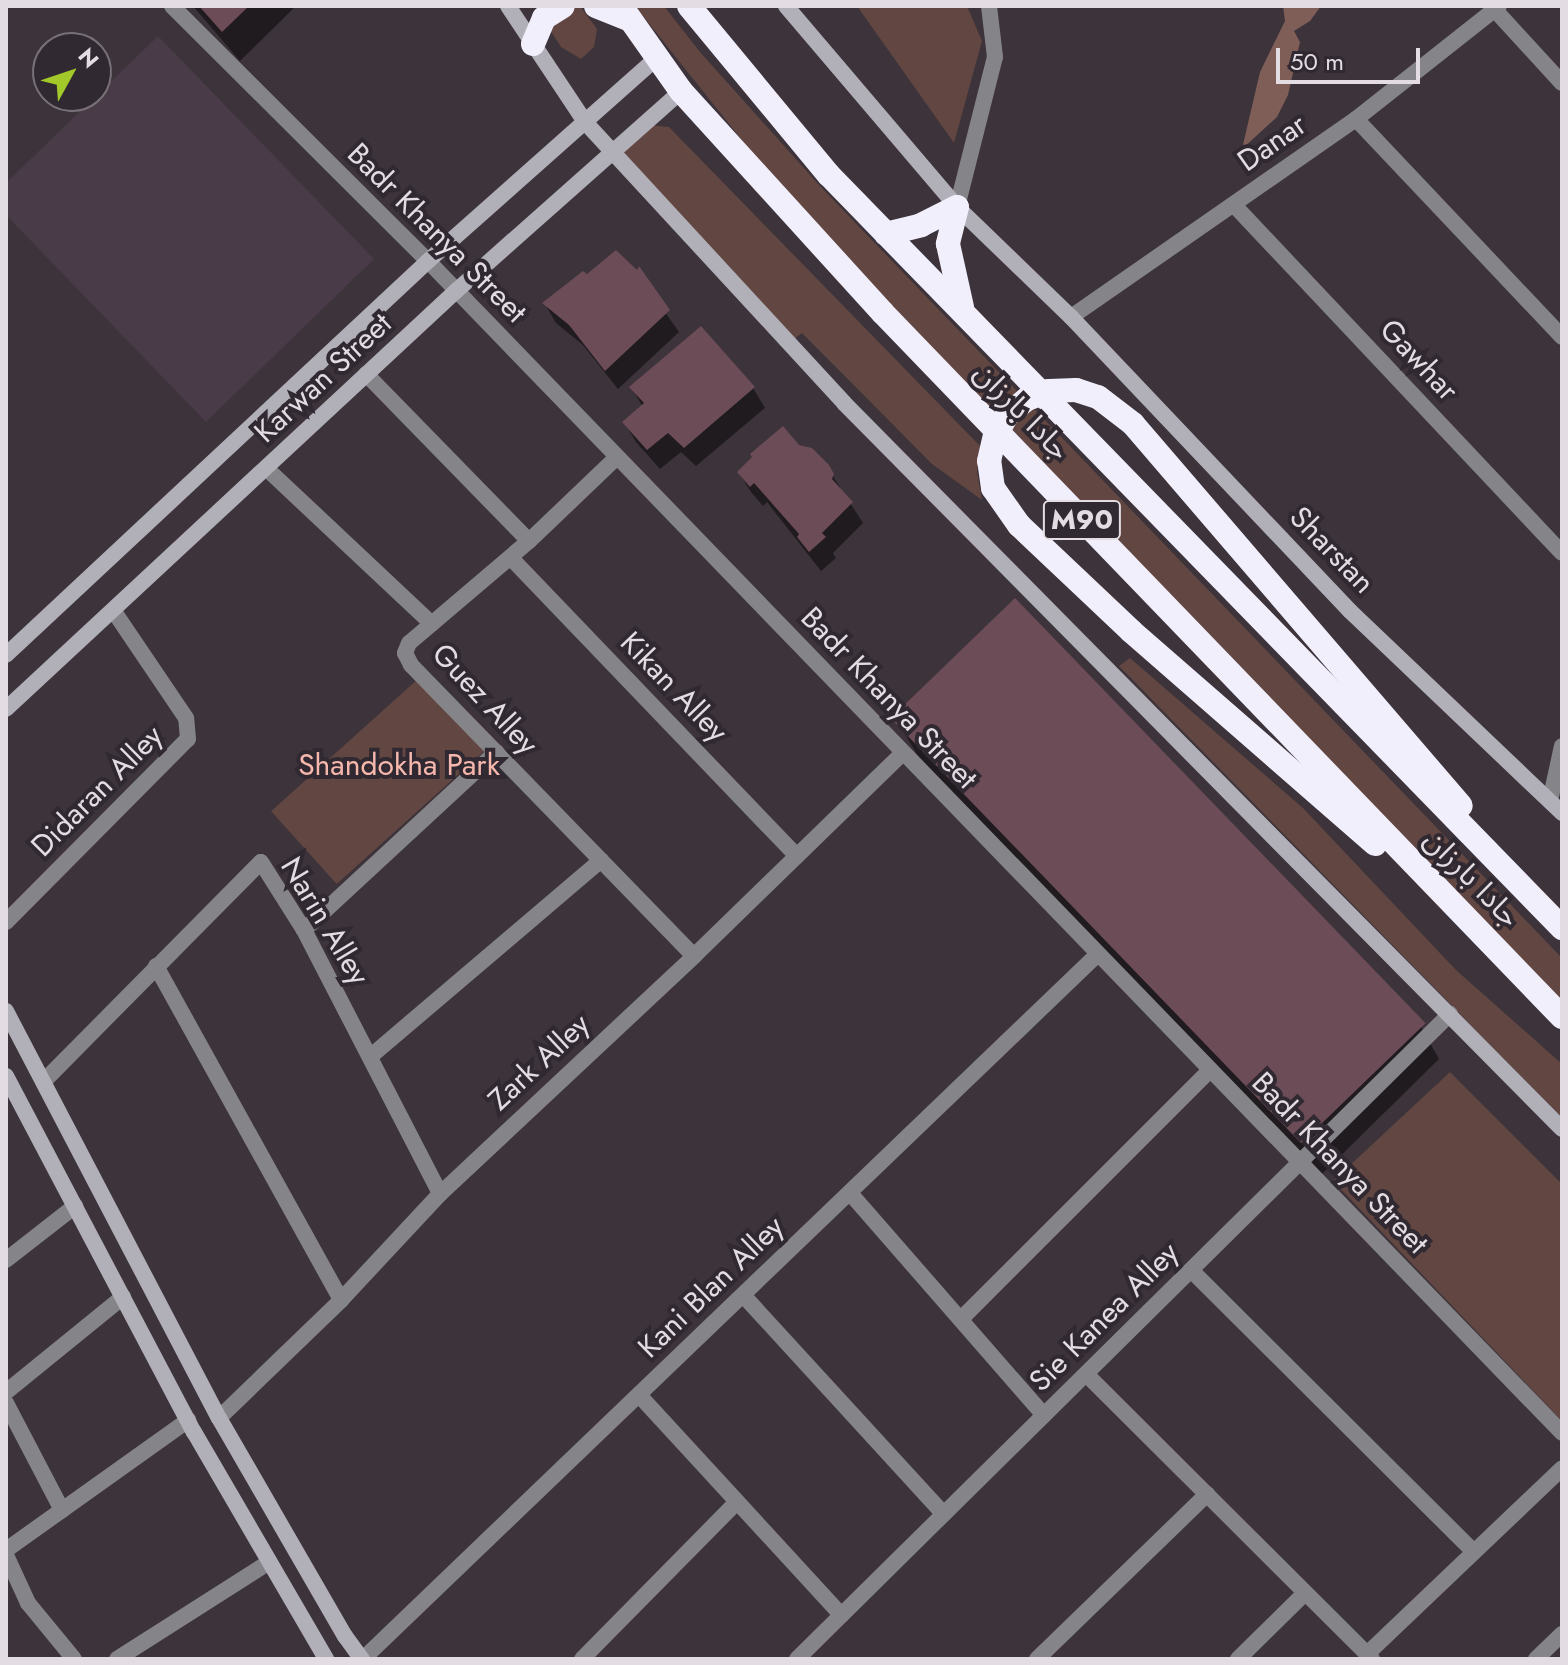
<!DOCTYPE html>
<meta charset="utf-8">
<style>
body{margin:0}
#map{position:relative;width:1568px;height:1665px;overflow:hidden;background:#3c333b;font-family:Jost,"Noto Sans Arabic",sans-serif}
div>[style]{position:absolute}
.built>*{inset:0;background:#493c48}
.green>*{inset:0;background:#614641;transform-origin:0 0}
.forest>*{inset:0;background:#805e58}
.shadow>*{inset:0;background:#0007}
.building>*{inset:0;background:#6c4c56;transform-origin:0 0}
.minor>*{height:16px;margin:-8px;padding:0 8px;transform-origin:8px;border-radius:8px;background:#858489}
.secondary>*{height:16px;margin:-8px;padding:0 8px;transform-origin:8px;border-radius:8px;background:#b1afb8}
.motorway>*{height:24px;margin:-12px;padding:0 12px;transform-origin:12px;border-radius:12px;background:#f2effc}
.motorway-bridge>*{height:24px;margin:-12px;padding:0 12px;transform-origin:12px;border-radius:12px;background:#f2effc}
span{translate:-50% -50%;white-space:nowrap;text-align:center;line-height:1.15;-webkit-text-stroke:8px #312931;paint-order:stroke}
.shield-label span{padding:2px 6px;background:#312931;border:2px solid;border-radius:6px;-webkit-text-stroke-width:0}
.shield-label{font-size:28px;color:#e3dde3;font-weight:700}
.street-label{font-size:30px;color:#e3dde3}
.park-label{font-size:30px;color:#f6b7ac}
.frame{position:absolute;inset:0;border:8px solid #e3dde3;pointer-events:none}
.north{position:absolute;left:32px;top:32px;width:80px;height:80px;box-sizing:border-box;background:#312931;border:2px solid #787178;border-radius:50%;rotate:50deg;font-size:22px;font-weight:700;line-height:32px;text-align:center;color:#e3dde3}
.north::after{content:'';display:block;margin:auto;width:28px;height:36px;background:#a2c929;clip-path:polygon(50% 0,100% 100%,50% 72%,0 100%)}
.scale{position:absolute;left:1276px;top:48px;width:144px;height:36px;box-sizing:border-box;border:4px solid #e3dde3;border-top:0;padding-left:10px;font-size:24px;line-height:28px;white-space:nowrap;color:#e3dde3;-webkit-text-stroke:6px #312931;paint-order:stroke}
</style>
<div id="map">
<div class="built">
<i style="clip-path:polygon(158px 36px,374px 259px,206px 422px,6px 215px,6px 183px)"></i>
</div>
<div class="green">
<i style="clip-path:polygon(566px 6px,580px 6px,597px 29px,594px 47px,581px 59px,561px 47px,545px 22px)"></i>
<i style="clip-path:polygon(635px 6px,664px 6px,700px 52px,820px 186px,1562px 958px,1562px 1000px,909px 329px,769px 174px)"></i>
<i style="clip-path:polygon(857px 6px,967px 6px,982px 41px,954px 143px)"></i>
<i style="clip-path:polygon(648px 125px,669px 127px,980px 446px,977px 472px,982px 500px,932px 464px,802px 333px,793px 340px,625px 158px,624px 150px)"></i>
<i style="clip-path:polygon(1130px 658px,1303px 808px,1456px 970px,1562px 1064px,1562px 1118px,1119px 666px)"></i>
<i style="left:419px;top:678px;width:98px;height:199px;rotate:48deg"></i>
<i style="clip-path:polygon(1450px 1072px,1562px 1184px,1562px 1421px,1333px 1181px)"></i>
</div>
<div class="forest">
<i style="clip-path:polygon(1283px 6px,1321px 6px,1310px 21px,1294px 31px,1300px 42px,1288px 95px,1277px 117px,1242px 149px,1260px 72px,1285px 21px)"></i>
</div>
<div class="shadow">
<i style="clip-path:polygon(193px 6px,296px 6px,240px 61px)"></i>
<i style="clip-path:polygon(637px 273px,679px 332px,618px 389px,583px 345px,556px 323px,545px 304px,587px 277px)"></i>
<i style="clip-path:polygon(631px 387px,753px 388px,765px 408px,696px 466px,681px 452px,660px 469px,636px 442px,624px 422px,643px 407px)"></i>
<i style="clip-path:polygon(798px 447px,827px 467px,863px 523px,833px 553px,836px 558px,821px 571px,767px 502px,763px 506px,751px 492px,739px 473px)"></i>
<i style="clip-path:polygon(901px 727px,1421px 1027px,1439px 1059px,1319px 1177px,919px 758px)"></i>
</div>
<div class="building">
<i style="clip-path:polygon(199px 6px,249px 6px,222px 32px)"></i>
<i style="clip-path:polygon(616px 250px,637px 270px,639px 266px,670px 310px,605px 371px,569px 325px,542px 303px,583px 271px,587px 274px)"></i>
<i style="clip-path:polygon(701px 326px,755px 387px,684px 448px,668px 433px,647px 450px,622px 422px,644px 403px,629px 387px)"></i>
<i style="clip-path:polygon(783px 426px,799px 445px,812px 448px,829px 465px,834px 474px,832px 479px,853px 502px,822px 533px,826px 537px,809px 552px,797px 537px,799px 534px,754px 483px,750px 487px,737px 472px,752px 457px,750px 454px)"></i>
<i style="left:1015px;top:598px;width:591px;height:173px;rotate:46deg"></i>
</div>
<div class="minor">
<i style="left:172px;top:6px;width:361px;rotate:44.9deg"></i>
<i style="left:428px;top:261px;width:1631px;rotate:45.94deg"></i>
<i style="left:1495px;top:10px;width:99px;rotate:47.5deg"></i>
<i style="left:1356px;top:119px;width:300px;rotate:46.6deg"></i>
<i style="left:1234px;top:205px;width:478px;rotate:46.7deg"></i>
<i style="left:957px;top:207px;width:155px;rotate:-75.8deg"></i>
<i style="left:995px;top:57px;width:51px;rotate:-96.7deg"></i>
<i style="left:1071px;top:317px;width:347px;rotate:-34.8deg"></i>
<i style="left:1356px;top:119px;width:182px;rotate:-38.3deg"></i>
<i style="left:366px;top:374px;width:233px;rotate:45.7deg"></i>
<i style="left:617px;top:457px;width:122px;rotate:136.3deg"></i>
<i style="left:529px;top:541px;width:157px;rotate:139.6deg"></i>
<i style="left:409px;top:643px;width:11px;rotate:112deg"></i>
<i style="left:405px;top:653px;width:13px;rotate:63deg"></i>
<i style="left:411px;top:665px;width:406px;rotate:45.8deg"></i>
<i style="left:267px;top:469px;width:226px;rotate:43.2deg"></i>
<i style="left:511px;top:558px;width:413px;rotate:46.2deg"></i>
<i style="left:1550px;top:801px;width:56px;rotate:-77.7deg"></i>
<i style="left:6px;top:922px;width:258px;rotate:-45.2deg"></i>
<i style="left:188px;top:739px;width:21px;rotate:-95deg"></i>
<i style="left:186px;top:718px;width:130px;rotate:-124.1deg"></i>
<i style="left:304px;top:930px;width:262px;rotate:-42.8deg"></i>
<i style="left:156px;top:966px;width:382px;rotate:61deg"></i>
<i style="left:371px;top:1056px;width:302px;rotate:-40.4deg"></i>
<i style="left:44px;top:1081px;width:308px;rotate:-45.3deg"></i>
<i style="left:261px;top:862px;width:80px;rotate:57.7deg"></i>
<i style="left:304px;top:930px;width:297px;rotate:62.7deg"></i>
<i style="left:850px;top:1193px;width:295px;rotate:48.9deg"></i>
<i style="left:6px;top:1260px;width:88px;rotate:-38deg"></i>
<i style="left:1191px;top:1270px;width:398px;rotate:44.9deg"></i>
<i style="left:743px;top:1295px;width:297px;rotate:47.5deg"></i>
<i style="left:962px;top:1318px;width:351px;rotate:-45deg"></i>
<i style="left:1086px;top:1374px;width:404px;rotate:44.9deg"></i>
<i style="left:6px;top:1392px;width:151px;rotate:-39.1deg"></i>
<i style="left:639px;top:1395px;width:299px;rotate:47.4deg"></i>
<i style="left:6px;top:1403px;width:121px;rotate:62.4deg"></i>
<i style="left:219px;top:1418px;width:170px;rotate:-44deg"></i>
<i style="left:341px;top:1300px;width:145px;rotate:-47deg"></i>
<i style="left:440px;top:1194px;width:348px;rotate:-43.1deg"></i>
<i style="left:694px;top:956px;width:291px;rotate:-44.2deg"></i>
<i style="left:6px;top:1550px;width:224px;rotate:-35.5deg"></i>
<i style="left:6px;top:1555px;width:53px;rotate:65.4deg"></i>
<i style="left:28px;top:1603px;width:72px;rotate:50.6deg"></i>
<i style="left:1367px;top:1654px;width:269px;rotate:-43.6deg"></i>
<i style="left:117px;top:1659px;width:180px;rotate:-32.5deg"></i>
<i style="left:363px;top:1659px;width:1018px;rotate:-43.81deg"></i>
<i style="left:582px;top:1659px;width:221px;rotate:-45.4deg"></i>
<i style="left:797px;top:1659px;width:918px;rotate:-44.65deg"></i>
<i style="left:1037px;top:1659px;width:237px;rotate:-44.1deg"></i>
<i style="left:1238px;top:1659px;width:93px;rotate:-44.6deg"></i>
<i style="left:1536px;top:1659px;width:36px;rotate:-44deg"></i>
</div>
<div class="secondary">
<i style="left:508px;top:6px;width:139px;rotate:56.4deg"></i>
<i style="left:585px;top:122px;width:382px;rotate:47.3deg"></i>
<i style="left:844px;top:403px;width:1021px;rotate:45.32deg"></i>
<i style="left:786px;top:6px;width:264px;rotate:49.6deg"></i>
<i style="left:957px;top:207px;width:158px;rotate:44deg"></i>
<i style="left:1071px;top:317px;width:405px;rotate:46.5deg"></i>
<i style="left:1350px;top:611px;width:293px;rotate:43.6deg"></i>
<i style="left:6px;top:655px;width:577px;rotate:-43.03deg"></i>
<i style="left:428px;top:261px;width:306px;rotate:-41.6deg"></i>
<i style="left:6px;top:709px;width:614px;rotate:-42.89deg"></i>
<i style="left:456px;top:291px;width:301px;rotate:-41.6deg"></i>
<i style="left:6px;top:1011px;width:459px;rotate:62.4deg"></i>
<i style="left:219px;top:1418px;width:252px;rotate:60deg"></i>
<i style="left:345px;top:1636px;width:29px;rotate:54deg"></i>
<i style="left:6px;top:1076px;width:403px;rotate:62.2deg"></i>
<i style="left:194px;top:1432px;width:263px;rotate:59.8deg"></i>
</div>
<div class="motorway">
<i style="left:596px;top:6px;width:37px;rotate:22deg"></i>
<i style="left:621px;top:6px;width:104px;rotate:54.8deg"></i>
<i style="left:681px;top:91px;width:300px;rotate:47.7deg"></i>
<i style="left:883px;top:313px;width:978px;rotate:46.04deg"></i>
<i style="left:689px;top:6px;width:219px;rotate:50.4deg"></i>
<i style="left:829px;top:175px;width:1051px;rotate:45.77deg"></i>
<i style="left:533px;top:44px;width:28px;rotate:-67deg"></i>
<i style="left:544px;top:18px;width:22px;rotate:-32deg"></i>
<i style="left:957px;top:207px;width:38px;rotate:104deg"></i>
<i style="left:948px;top:244px;width:65px;rotate:77.5deg"></i>
<i style="left:886px;top:234px;width:36px;rotate:-14deg"></i>
<i style="left:921px;top:225px;width:40px;rotate:-26.6deg"></i>
<i style="left:1133px;top:424px;width:503px;rotate:49.35deg"></i>
<i style="left:1019px;top:525px;width:154px;rotate:43.4deg"></i>
<i style="left:1131px;top:631px;width:324px;rotate:41.1deg"></i>
</div>
<div class="motorway-bridge">
<i style="left:1019px;top:525px;width:45px;rotate:-125.1deg"></i>
<i style="left:993px;top:488px;width:27px;rotate:-98deg"></i>
<i style="left:989px;top:461px;width:26px;rotate:-77deg"></i>
<i style="left:995px;top:436px;width:24px;rotate:-60deg"></i>
<i style="left:1007px;top:415px;width:26px;rotate:-39deg"></i>
<i style="left:1027px;top:399px;width:23px;rotate:-20deg"></i>
<i style="left:1049px;top:391px;width:27px;rotate:-2deg"></i>
<i style="left:1076px;top:390px;width:23px;rotate:18deg"></i>
<i style="left:1098px;top:397px;width:44px;rotate:37.6deg"></i>
</div>
<div class="shield-label">
<span style="left:1082px;top:520px">M90</span>
</div>
<div class="street-label">
<span style="left:1272px;top:143px;rotate:-35deg">Danar</span>
<span style="left:437px;top:233px;rotate:45deg">Badr Khanya Street</span>
<span style="left:1419px;top:360px;rotate:47deg">Gawhar</span>
<span style="left:323px;top:378px;rotate:-43deg">Karwan Street</span>
<span style="left:1022px;top:411px;rotate:46deg">جادا بارزان</span>
<span style="left:1332px;top:550px;rotate:46deg">Sharstan</span>
<span style="left:674px;top:687px;rotate:46deg">Kikan Alley</span>
<span style="left:889px;top:698px;rotate:46deg">Badr Khanya Street</span>
<span style="left:485px;top:699px;rotate:47deg">Guez Alley</span>
<span style="left:97px;top:791px;rotate:-45deg">Didaran Alley</span>
<span style="left:1472px;top:878px;rotate:46deg">جادا بارزان</span>
<span style="left:325px;top:921px;rotate:59deg">Narin Alley</span>
<span style="left:539px;top:1062px;rotate:-43deg">Zark Alley</span>
<span style="left:1340px;top:1163px;rotate:46deg">Badr Khanya Street</span>
<span style="left:711px;top:1287px;rotate:-44deg">Kani Blan Alley</span>
<span style="left:1104px;top:1317px;rotate:-45deg">Sie Kanea Alley</span>
</div>
<div class="park-label">
<span style="left:399px;top:765px">Shandokha Park</span>
</div>
<div class="frame"></div>
<div class="north">N</div>
<div class="scale">50 m</div>
</div>
